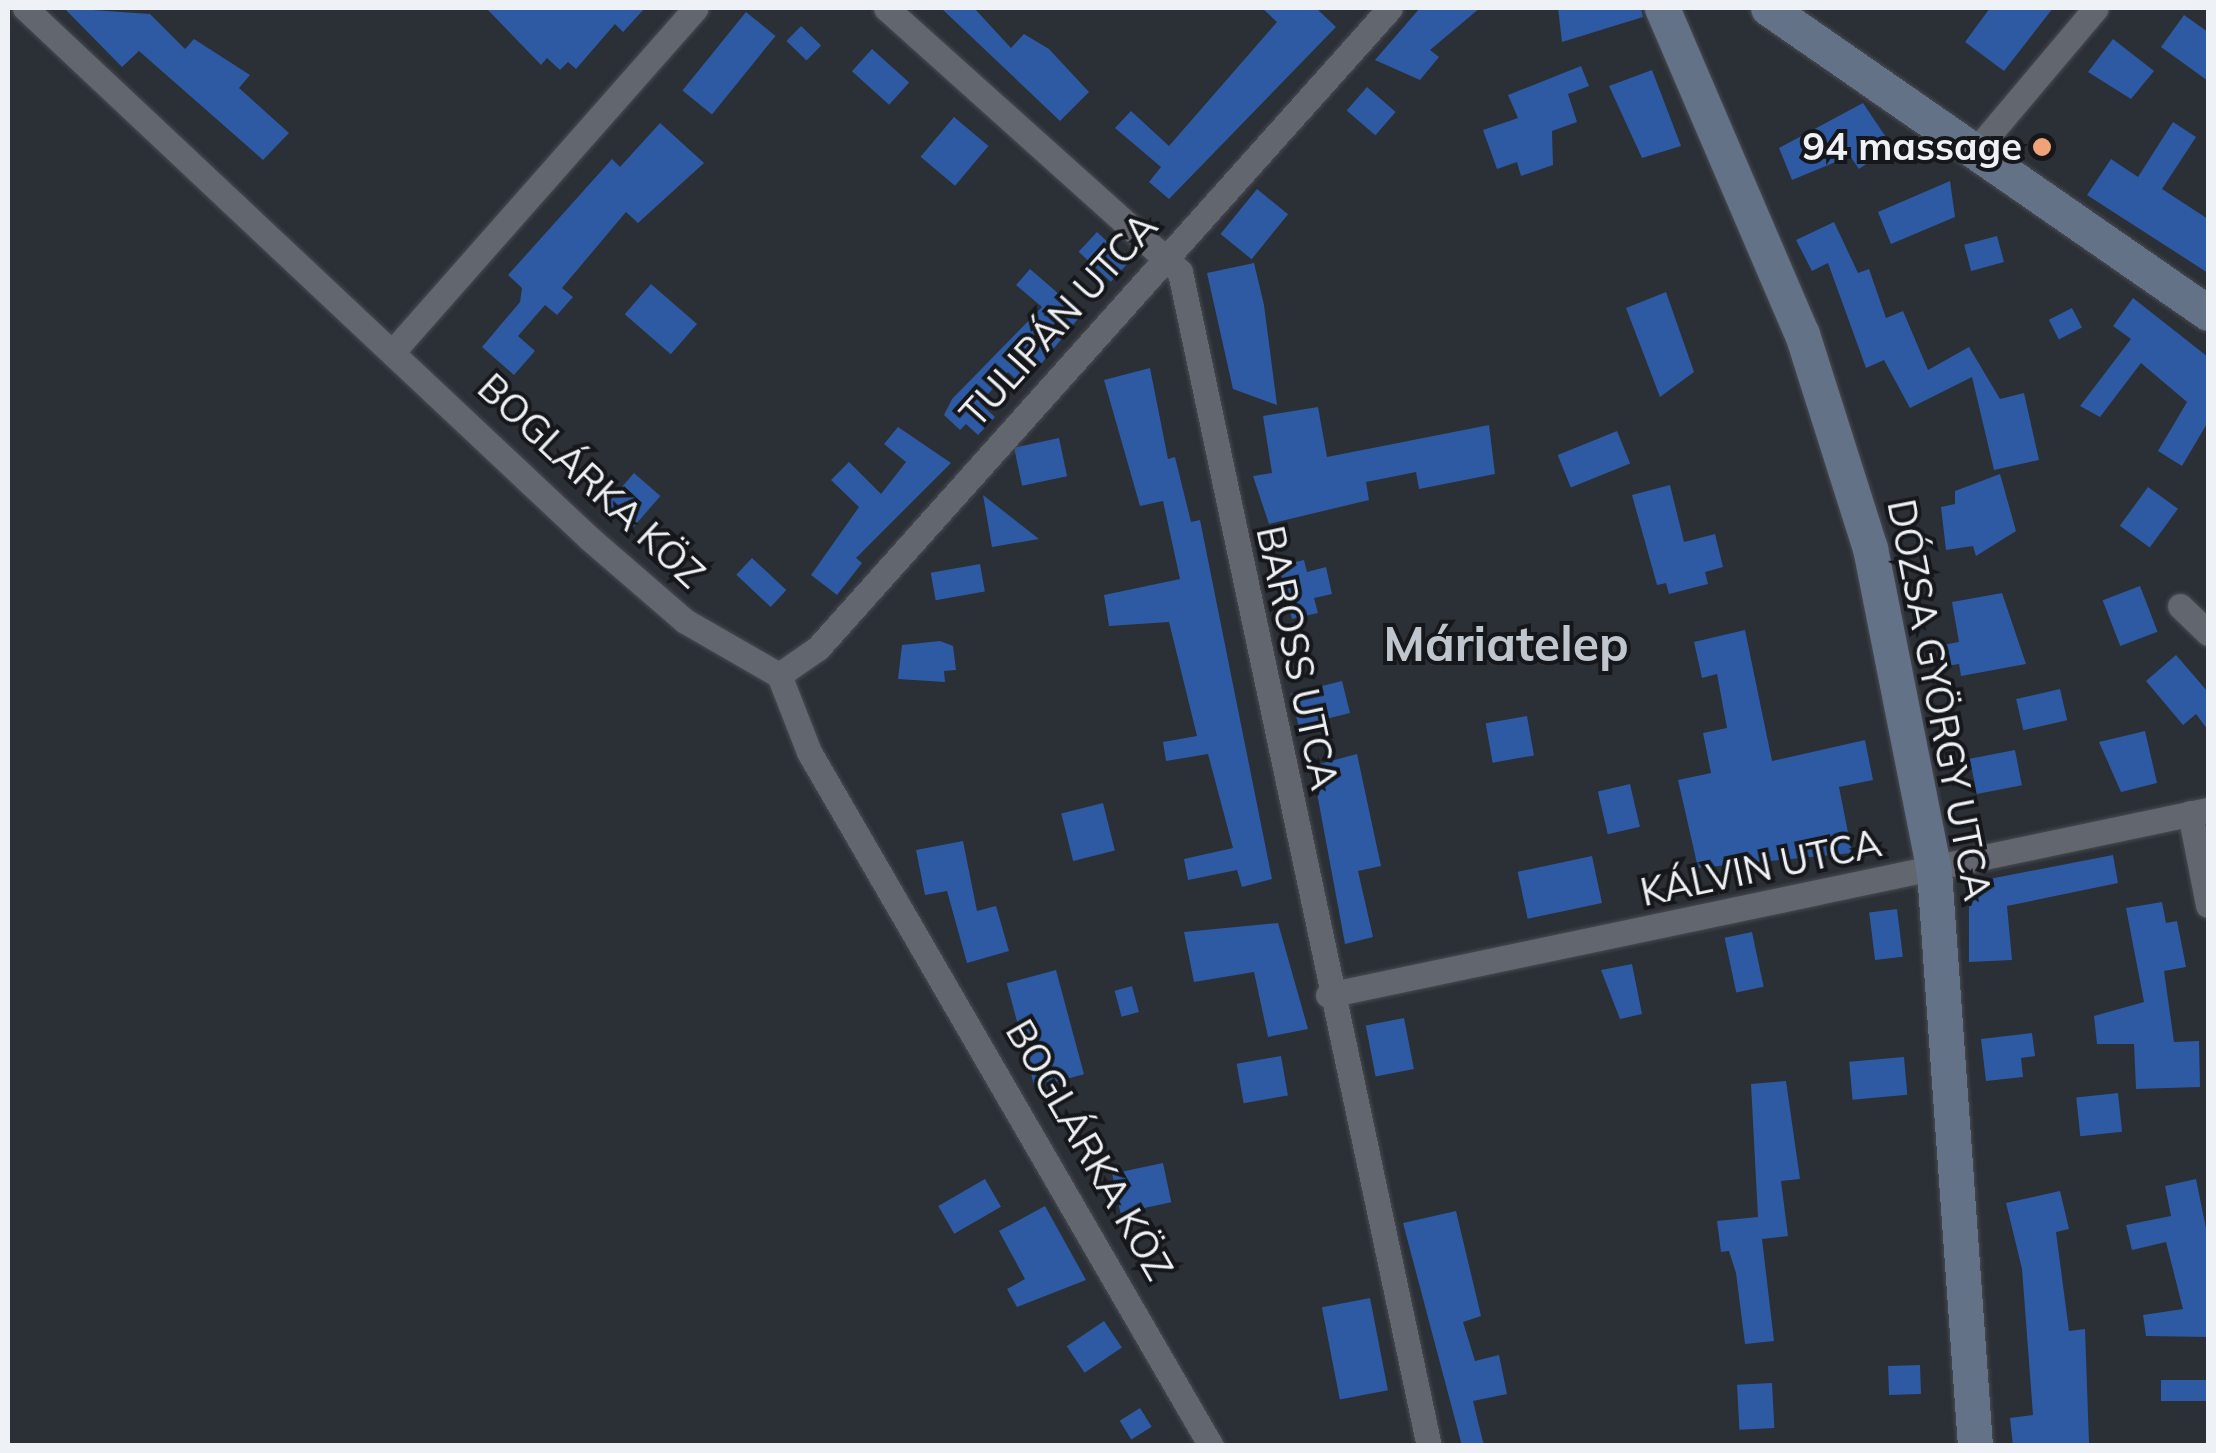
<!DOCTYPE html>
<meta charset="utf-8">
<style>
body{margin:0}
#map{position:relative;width:2216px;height:1453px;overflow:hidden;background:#2b2f36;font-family:Mulish,sans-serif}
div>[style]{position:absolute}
.building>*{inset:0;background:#2d5aa3;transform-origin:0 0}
.roads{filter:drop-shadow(0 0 2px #484b51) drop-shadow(0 0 2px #484b51)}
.street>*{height:25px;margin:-12.5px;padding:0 12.5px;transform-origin:12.5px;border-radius:12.5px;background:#62676f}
.secondary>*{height:35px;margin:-17.5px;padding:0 17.5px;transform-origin:17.5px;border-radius:17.5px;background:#647287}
.dots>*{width:28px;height:28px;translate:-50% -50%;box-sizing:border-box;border:5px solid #15171a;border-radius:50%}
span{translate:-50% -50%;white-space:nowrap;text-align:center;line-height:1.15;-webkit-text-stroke:8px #15171a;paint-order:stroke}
.poi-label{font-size:38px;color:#eef1f5;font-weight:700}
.right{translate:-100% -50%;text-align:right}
.street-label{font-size:38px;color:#eef1f5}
.district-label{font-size:48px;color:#c0c6ce;font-weight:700}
.frame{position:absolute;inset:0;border:10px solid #eef1f5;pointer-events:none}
</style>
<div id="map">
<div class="building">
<i style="clip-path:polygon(64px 8px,150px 14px,185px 49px,194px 39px,250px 75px,239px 88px,289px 133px,263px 160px,139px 51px,122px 67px)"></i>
<i style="clip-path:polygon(486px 8px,645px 8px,623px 32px,615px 24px,576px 69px,568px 62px,560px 70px,547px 58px,541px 65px)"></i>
<i style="clip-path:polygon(941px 8px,974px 8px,1011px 48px,1024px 34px,1049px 49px,1089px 92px,1060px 121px)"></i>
<i style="clip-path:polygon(1262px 8px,1316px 8px,1336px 27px,1169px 199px,1149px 182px,1161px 167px,1115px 128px,1131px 111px,1169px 146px,1277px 22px)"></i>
<i style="clip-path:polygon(1420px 8px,1480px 8px,1430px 50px,1439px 57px,1420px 80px,1375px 60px)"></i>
<i style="clip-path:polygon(1558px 8px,1641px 8px,1643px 17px,1562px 42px)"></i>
<i style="clip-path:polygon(1990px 8px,2053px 8px,2004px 71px,1965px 42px)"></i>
<i style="left:746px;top:12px;width:38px;height:101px;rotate:39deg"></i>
<i style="clip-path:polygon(2184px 15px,2208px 32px,2208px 81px,2161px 47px)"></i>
<i style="left:801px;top:26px;width:28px;height:21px;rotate:44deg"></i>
<i style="clip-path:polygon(2113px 39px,2154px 71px,2131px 99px,2088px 72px)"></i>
<i style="left:872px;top:49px;width:50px;height:30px;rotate:42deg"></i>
<i style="clip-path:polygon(1581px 66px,1589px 86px,1568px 94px,1577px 122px,1552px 131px,1553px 165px,1521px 176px,1517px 162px,1497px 169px,1483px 130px,1518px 118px,1508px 95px)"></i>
<i style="clip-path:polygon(1652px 70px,1681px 146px,1642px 158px,1609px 86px)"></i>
<i style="left:1367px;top:87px;width:38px;height:31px;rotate:41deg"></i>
<i style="clip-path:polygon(1863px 103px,1892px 146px,1859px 169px,1850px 156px,1792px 180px,1779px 148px)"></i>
<i style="left:954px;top:117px;width:45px;height:52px;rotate:40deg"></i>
<i style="clip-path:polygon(2173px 122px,2196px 137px,2162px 189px,2208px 219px,2208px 273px,2087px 195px,2111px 159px,2138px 177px)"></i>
<i style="clip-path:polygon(660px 123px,704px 163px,638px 223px,626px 212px,562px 288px,573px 297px,557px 315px,545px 305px,518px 336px,535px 351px,514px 375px,482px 347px,520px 302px,522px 288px,508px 275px,612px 159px,620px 167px)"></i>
<i style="clip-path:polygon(1950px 181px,1955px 217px,1891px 244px,1878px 212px)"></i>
<i style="left:1257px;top:189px;width:40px;height:58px;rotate:39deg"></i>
<i style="clip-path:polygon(1834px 222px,1858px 273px,1869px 269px,1886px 318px,1903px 311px,1928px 370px,1969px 347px,2000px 399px,2024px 393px,2039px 460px,1994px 470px,1972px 377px,1910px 408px,1884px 360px,1866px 368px,1828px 263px,1812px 271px,1796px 240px)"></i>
<i style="left:1097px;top:232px;width:44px;height:27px;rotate:43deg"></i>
<i style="left:1997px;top:236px;width:27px;height:34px;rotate:75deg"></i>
<i style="clip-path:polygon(1254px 263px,1264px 305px,1277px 405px,1233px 389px,1207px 273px)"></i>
<i style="clip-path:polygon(1030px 269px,1082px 314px,1023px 386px,1008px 372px,980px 403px,995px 417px,978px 435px,966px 424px,960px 430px,944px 415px,952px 399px,1042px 307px,1016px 285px)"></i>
<i style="left:651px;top:284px;width:61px;height:40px;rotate:41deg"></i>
<i style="clip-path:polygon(1666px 292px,1694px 372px,1660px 397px,1626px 308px)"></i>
<i style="clip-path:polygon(2133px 298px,2208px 357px,2208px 422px,2182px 466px,2158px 451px,2187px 402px,2141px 363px,2100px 417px,2080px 406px,2131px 339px,2113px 326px)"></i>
<i style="left:2072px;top:308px;width:22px;height:26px;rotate:63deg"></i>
<i style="clip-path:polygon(1150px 368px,1168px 459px,1175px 457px,1191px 522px,1200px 520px,1272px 879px,1242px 887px,1237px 870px,1188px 880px,1184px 859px,1233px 848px,1208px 754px,1166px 761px,1163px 742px,1197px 736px,1169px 622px,1109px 626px,1104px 595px,1180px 579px,1163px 501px,1140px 506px,1104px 380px)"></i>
<i style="clip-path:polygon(1318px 407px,1327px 457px,1489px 425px,1495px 474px,1419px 489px,1416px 472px,1366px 482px,1369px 500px,1269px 524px,1253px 476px,1272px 473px,1263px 416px)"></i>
<i style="clip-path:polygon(898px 427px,951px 463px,856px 558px,862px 563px,837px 595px,811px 575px,859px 507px,831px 480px,849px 462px,881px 494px,906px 462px,884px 444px)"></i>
<i style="left:1617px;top:431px;width:35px;height:64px;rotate:68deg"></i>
<i style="left:1059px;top:438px;width:39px;height:46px;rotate:78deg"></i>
<i style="left:634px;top:473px;width:35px;height:43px;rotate:41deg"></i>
<i style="clip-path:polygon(2000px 474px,2016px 531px,1976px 556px,1973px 546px,1946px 550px,1941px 507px,1955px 504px,1955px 491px)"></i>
<i style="clip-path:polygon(1670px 485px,1684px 542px,1715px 534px,1723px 567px,1705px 572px,1708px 584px,1669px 594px,1666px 583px,1657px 585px,1632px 495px)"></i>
<i style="left:2148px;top:487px;width:37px;height:48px;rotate:36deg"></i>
<i style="clip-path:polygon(983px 495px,1039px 539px,992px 547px)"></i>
<i style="left:752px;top:558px;width:47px;height:23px;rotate:43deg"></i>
<i style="clip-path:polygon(1304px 560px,1307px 572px,1326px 567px,1332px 594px,1314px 598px,1318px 613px,1292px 619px,1279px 566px)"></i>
<i style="left:980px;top:564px;width:28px;height:50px;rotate:80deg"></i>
<i style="left:2140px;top:586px;width:49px;height:40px;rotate:69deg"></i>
<i style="clip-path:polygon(2002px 593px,2026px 664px,1961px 676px,1959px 664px,1947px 666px,1943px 645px,1959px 642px,1952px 602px)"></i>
<i style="clip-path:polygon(1745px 630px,1772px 761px,1865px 740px,1873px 780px,1839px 787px,1852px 853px,1698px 868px,1678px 780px,1711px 773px,1703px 733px,1727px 728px,1717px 674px,1702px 678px,1694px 642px)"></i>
<i style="clip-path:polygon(940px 641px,953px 646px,956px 670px,944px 671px,945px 682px,898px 679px,902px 645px)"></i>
<i style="clip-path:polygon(2176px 655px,2208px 692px,2208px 730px,2196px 714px,2183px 725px,2146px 681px)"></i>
<i style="left:1342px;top:681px;width:33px;height:53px;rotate:76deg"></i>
<i style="left:2060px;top:689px;width:32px;height:45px;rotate:77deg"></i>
<i style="left:1527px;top:716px;width:40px;height:42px;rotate:80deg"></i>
<i style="clip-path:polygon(2145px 731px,2157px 783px,2121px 792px,2099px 742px)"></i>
<i style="left:2015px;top:750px;width:36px;height:46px;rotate:79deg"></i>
<i style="clip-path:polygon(1357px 754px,1381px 866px,1358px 871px,1373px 937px,1345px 944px,1312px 766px)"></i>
<i style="left:1630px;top:784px;width:44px;height:33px;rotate:77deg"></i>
<i style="left:1103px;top:803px;width:49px;height:43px;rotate:76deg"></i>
<i style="clip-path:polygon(963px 841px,977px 911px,996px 906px,1009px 951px,967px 963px,947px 891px,925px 895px,916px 850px)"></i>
<i style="clip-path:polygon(2113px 855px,2118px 883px,2007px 906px,2012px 960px,1969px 962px,1969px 883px)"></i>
<i style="left:1592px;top:856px;width:48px;height:76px;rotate:78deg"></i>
<i style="clip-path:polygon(2162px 902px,2166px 923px,2177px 921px,2186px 967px,2164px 971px,2174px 1042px,2199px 1041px,2200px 1087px,2136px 1089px,2134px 1044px,2097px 1044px,2094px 1016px,2144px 1002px,2126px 908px)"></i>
<i style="left:1897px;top:909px;width:48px;height:28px;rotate:83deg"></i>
<i style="clip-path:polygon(1278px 923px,1308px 1029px,1268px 1037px,1254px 972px,1194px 982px,1184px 932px)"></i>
<i style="left:1752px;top:932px;width:56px;height:28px;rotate:78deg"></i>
<i style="clip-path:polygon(1632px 964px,1642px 1014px,1620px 1019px,1601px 970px)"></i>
<i style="left:1056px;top:970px;width:108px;height:51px;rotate:75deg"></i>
<i style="left:1132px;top:986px;width:27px;height:18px;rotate:75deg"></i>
<i style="left:1404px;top:1018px;width:52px;height:39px;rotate:79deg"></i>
<i style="clip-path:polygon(2032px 1033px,2035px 1056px,2021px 1058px,2023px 1077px,1986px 1081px,1981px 1039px)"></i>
<i style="left:1281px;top:1056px;width:40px;height:45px;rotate:80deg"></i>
<i style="left:1904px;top:1057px;width:38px;height:55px;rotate:85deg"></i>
<i style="clip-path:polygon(1786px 1081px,1800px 1179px,1781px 1181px,1788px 1236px,1762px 1239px,1774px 1341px,1745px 1344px,1736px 1273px,1729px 1251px,1721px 1252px,1717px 1221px,1758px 1217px,1751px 1084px)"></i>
<i style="left:2118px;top:1093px;width:39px;height:42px;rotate:84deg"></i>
<i style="left:1163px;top:1163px;width:40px;height:52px;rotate:78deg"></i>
<i style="left:985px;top:1179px;width:32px;height:54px;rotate:60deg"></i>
<i style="clip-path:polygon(2196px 1179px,2208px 1238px,2208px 1337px,2146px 1336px,2143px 1315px,2183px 1309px,2166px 1242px,2132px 1250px,2126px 1225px,2171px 1216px,2165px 1186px)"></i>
<i style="clip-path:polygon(2060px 1191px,2069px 1229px,2056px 1232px,2069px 1331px,2085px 1329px,2089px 1443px,2013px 1446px,2010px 1418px,2033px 1415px,2022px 1269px,2006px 1203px)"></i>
<i style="clip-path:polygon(1045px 1206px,1086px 1280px,1017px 1307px,1007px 1289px,1025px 1279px,999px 1231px)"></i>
<i style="clip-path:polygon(1456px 1211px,1481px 1316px,1463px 1322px,1475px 1361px,1499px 1355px,1507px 1394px,1473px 1401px,1484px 1446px,1462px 1446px,1403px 1223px)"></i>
<i style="left:1370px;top:1298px;width:94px;height:49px;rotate:79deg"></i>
<i style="left:1104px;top:1321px;width:32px;height:45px;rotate:56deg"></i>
<i style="left:1920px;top:1365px;width:29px;height:32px;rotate:88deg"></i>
<i style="left:2208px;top:1380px;width:21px;height:47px;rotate:90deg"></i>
<i style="left:1772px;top:1383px;width:45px;height:35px;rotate:87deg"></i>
<i style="left:1140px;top:1408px;width:22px;height:24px;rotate:58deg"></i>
</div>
<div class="roads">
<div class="street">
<i style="left:25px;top:8px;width:775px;rotate:43.22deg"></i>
<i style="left:590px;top:539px;width:125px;rotate:40.8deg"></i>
<i style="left:685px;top:621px;width:108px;rotate:29.9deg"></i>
<i style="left:779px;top:675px;width:83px;rotate:68.7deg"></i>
<i style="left:809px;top:752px;width:802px;rotate:59.92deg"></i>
<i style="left:886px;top:8px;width:395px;rotate:41.9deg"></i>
<i style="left:1180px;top:272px;width:1200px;rotate:78.03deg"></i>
<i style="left:1972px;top:155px;width:192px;rotate:-49.9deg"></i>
<i style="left:396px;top:348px;width:453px;rotate:-48.6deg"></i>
<i style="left:2180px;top:606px;width:39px;rotate:44deg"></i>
<i style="left:779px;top:675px;width:47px;rotate:-34.7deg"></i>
<i style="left:818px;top:648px;width:858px;rotate:-48.21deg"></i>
<i style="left:2190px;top:813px;width:94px;rotate:78.9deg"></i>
<i style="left:1328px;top:995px;width:899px;rotate:-11.87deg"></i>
</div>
<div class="secondary">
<i style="left:1662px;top:8px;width:355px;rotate:66.8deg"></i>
<i style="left:1802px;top:334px;width:225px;rotate:72.4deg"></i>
<i style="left:1870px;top:548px;width:329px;rotate:78.8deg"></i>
<i style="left:1934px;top:871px;width:576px;rotate:85.92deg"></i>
<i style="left:1768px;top:8px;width:535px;rotate:34.73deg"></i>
</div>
</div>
<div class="dots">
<i style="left:2042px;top:147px;background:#f0a378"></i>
</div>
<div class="poi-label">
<span class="right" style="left:2022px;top:147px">94 massage</span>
</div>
<div class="street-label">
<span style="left:1059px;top:320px;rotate:-48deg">TULIPÁN UTCA</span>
<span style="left:591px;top:481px;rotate:43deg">BOGLÁRKA KÖZ</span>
<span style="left:1297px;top:658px;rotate:78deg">BAROSS UTCA</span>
<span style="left:1939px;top:700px;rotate:79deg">DÓZSA GYÖRGY UTCA</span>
<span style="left:1761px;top:868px;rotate:-12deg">KÁLVIN UTCA</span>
<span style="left:1089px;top:1150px;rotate:60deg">BOGLÁRKA KÖZ</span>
</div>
<div class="district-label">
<span style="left:1506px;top:644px">Máriatelep</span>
</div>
<div class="frame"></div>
</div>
